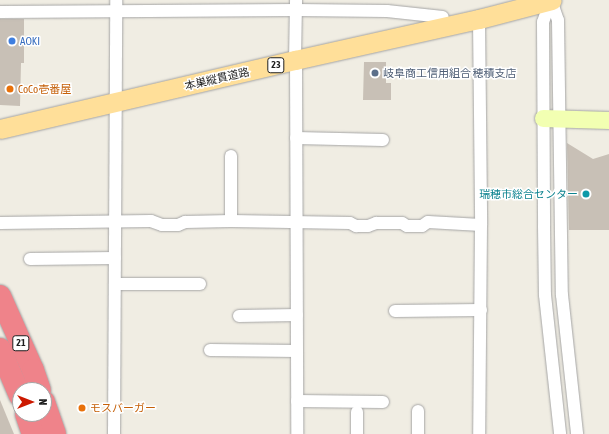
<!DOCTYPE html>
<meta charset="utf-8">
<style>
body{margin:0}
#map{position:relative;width:609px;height:434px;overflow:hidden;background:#f0ede3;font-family:"Asap Condensed","Noto Sans JP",sans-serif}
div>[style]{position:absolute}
.building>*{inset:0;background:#c8c0b6}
.roads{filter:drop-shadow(0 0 1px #a5a5a5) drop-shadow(0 0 1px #a5a5a5)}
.street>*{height:12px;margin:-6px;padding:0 6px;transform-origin:6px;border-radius:6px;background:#fff}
.secondary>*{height:17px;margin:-8.5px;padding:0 8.5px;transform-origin:8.5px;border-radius:8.5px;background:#f2ffb2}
.primary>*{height:19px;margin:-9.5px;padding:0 9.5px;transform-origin:9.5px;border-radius:9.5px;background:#ffdf99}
.highway>*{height:22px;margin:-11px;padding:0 11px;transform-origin:11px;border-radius:11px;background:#ef838a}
.dots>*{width:11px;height:11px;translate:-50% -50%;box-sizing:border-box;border:2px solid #fff;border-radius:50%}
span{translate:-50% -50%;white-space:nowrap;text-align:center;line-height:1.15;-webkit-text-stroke:3px #fff;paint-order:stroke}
.shield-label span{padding:1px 3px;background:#fff;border:1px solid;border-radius:3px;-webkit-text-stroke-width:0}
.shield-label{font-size:10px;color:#1e1e1e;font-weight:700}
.shop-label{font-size:11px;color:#366cbe}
.left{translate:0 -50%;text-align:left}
.service-label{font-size:11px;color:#4e5e75}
.street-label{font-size:11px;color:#1e1e1e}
.food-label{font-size:11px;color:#c56008}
.culture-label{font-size:11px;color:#0d838f}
.right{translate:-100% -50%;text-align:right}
.north{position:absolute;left:12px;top:382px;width:40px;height:40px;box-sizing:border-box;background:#fff;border:1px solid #a5a5a5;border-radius:50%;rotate:90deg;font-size:11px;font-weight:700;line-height:16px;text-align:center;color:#1e1e1e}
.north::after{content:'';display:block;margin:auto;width:14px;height:18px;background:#cc1900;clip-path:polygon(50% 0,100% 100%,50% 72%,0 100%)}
</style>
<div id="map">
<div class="building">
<i style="clip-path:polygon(0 19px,24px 19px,24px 63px,21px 63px,20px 106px,0 105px)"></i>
<i style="clip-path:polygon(364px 62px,386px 62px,386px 83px,391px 83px,391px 100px,363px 100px)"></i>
<i style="clip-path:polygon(567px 143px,593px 159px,609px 154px,609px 230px,569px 230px)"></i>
<i style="clip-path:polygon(0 400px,14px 434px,0 434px)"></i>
</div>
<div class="roads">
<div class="street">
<i style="left:551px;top:0;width:21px;rotate:71deg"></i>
<i style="left:558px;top:20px;width:275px;rotate:89.2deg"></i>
<i style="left:562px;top:295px;width:140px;rotate:83.8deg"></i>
<i style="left:551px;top:0;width:23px;rotate:110deg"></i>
<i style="left:543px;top:22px;width:204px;rotate:89.7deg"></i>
<i style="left:544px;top:226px;width:69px;rotate:89.2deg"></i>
<i style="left:545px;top:295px;width:140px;rotate:83.8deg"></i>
<i style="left:0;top:12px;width:296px;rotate:-0.4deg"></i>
<i style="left:296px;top:10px;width:91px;rotate:0.6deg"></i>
<i style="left:387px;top:11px;width:56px;rotate:6.1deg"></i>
<i style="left:479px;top:19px;width:206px;rotate:89.4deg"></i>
<i style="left:481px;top:225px;width:209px;rotate:90.5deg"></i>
<i style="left:295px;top:60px;width:60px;rotate:-89deg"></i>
<i style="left:296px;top:60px;width:374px;rotate:89.8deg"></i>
<i style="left:296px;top:138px;width:87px;rotate:1.3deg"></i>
<i style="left:231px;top:156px;width:65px;rotate:90deg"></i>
<i style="left:0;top:223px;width:151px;rotate:-0.8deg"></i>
<i style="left:151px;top:221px;width:12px;rotate:20deg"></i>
<i style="left:162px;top:225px;width:16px"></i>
<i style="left:178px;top:225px;width:8px;rotate:-23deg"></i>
<i style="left:185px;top:222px;width:46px;rotate:-1.2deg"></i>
<i style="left:231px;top:221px;width:119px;rotate:1deg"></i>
<i style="left:350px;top:223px;width:7px;rotate:27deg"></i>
<i style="left:356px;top:226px;width:12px"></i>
<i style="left:368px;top:226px;width:9px;rotate:-21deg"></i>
<i style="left:376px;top:223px;width:26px"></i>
<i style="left:402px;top:223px;width:6px;rotate:31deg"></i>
<i style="left:407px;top:226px;width:15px"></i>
<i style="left:422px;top:226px;width:7px;rotate:-34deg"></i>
<i style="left:428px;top:222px;width:53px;rotate:3.2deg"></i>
<i style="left:30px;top:259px;width:85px;rotate:-0.7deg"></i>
<i style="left:115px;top:284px;width:85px"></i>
<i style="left:395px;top:311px;width:86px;rotate:-0.7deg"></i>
<i style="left:239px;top:316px;width:58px;rotate:-1deg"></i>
<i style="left:210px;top:350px;width:87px;rotate:0.7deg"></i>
<i style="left:297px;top:401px;width:86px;rotate:0.7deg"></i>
<i style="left:418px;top:411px;width:23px;rotate:90deg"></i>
<i style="left:357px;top:412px;width:22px;rotate:90deg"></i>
<i style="left:114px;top:434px;width:434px;rotate:-89.7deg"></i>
</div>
<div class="secondary">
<i style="left:543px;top:118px;width:66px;rotate:1.7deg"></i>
</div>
<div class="primary">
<i style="left:0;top:129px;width:303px;rotate:-13.2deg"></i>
<i style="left:295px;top:60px;width:189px;rotate:-12.6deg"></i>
<i style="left:479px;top:19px;width:75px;rotate:-14.6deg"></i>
</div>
<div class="highway">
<i style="left:0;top:296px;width:81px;rotate:66deg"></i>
<i style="left:33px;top:370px;width:21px;rotate:71deg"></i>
<i style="left:0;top:349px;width:51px;rotate:66.9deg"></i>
<i style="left:44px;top:402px;width:34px;rotate:71deg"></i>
<i style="left:26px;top:414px;width:21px;rotate:71deg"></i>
</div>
</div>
<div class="dots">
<i style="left:12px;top:41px;background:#3f7fe0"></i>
<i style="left:375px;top:73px;background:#5c6f8a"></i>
<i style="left:10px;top:89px;background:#e8710a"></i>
<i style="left:586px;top:194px;background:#0f9aa8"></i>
<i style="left:82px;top:408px;background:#e8710a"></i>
</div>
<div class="shield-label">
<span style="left:276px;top:65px">23</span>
<span style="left:21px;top:343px">21</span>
</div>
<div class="shop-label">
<span class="left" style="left:20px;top:41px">AOKI</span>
</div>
<div class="service-label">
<span class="left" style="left:383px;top:73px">岐阜商工信用組合 穂積支店</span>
</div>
<div class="street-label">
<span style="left:217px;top:79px;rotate:-13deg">本巣縦貫道路</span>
</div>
<div class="food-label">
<span class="left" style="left:18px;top:89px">CoCo壱番屋</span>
<span class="left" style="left:90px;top:408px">モスバーガー</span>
</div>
<div class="culture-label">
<span class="right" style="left:578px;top:194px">瑞穂市総合センター</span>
</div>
<div class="north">N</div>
</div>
